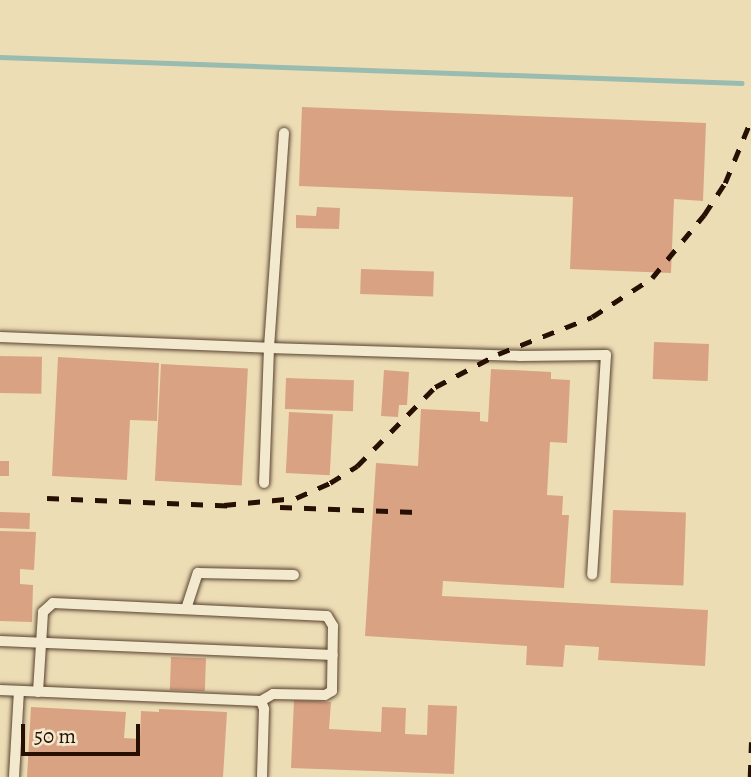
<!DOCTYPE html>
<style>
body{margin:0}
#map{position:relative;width:751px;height:777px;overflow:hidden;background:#edddb5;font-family:Alegreya,serif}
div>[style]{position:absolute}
.stream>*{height:4.5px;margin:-2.25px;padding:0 2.25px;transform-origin:2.25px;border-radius:2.25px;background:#99bbb0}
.building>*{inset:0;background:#d9a283;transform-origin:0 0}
.roads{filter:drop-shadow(0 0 2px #58422f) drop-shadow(0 0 2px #58422f)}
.lane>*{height:10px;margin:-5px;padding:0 5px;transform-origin:5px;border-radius:5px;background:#f3e9cf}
.rail>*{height:4.5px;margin-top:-2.25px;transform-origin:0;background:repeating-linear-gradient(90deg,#270f02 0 12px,transparent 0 24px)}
span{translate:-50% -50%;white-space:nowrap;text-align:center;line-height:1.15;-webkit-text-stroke:7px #f3e9cf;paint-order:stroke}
.scale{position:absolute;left:21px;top:724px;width:119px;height:32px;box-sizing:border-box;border:4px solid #270f02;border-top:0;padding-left:9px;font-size:21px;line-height:24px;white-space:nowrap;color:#270f02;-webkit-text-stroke:5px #f3e9cf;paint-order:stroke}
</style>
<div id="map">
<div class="stream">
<i style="left:0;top:57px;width:742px;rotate:2.01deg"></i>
</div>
<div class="building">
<i style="clip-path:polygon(302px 107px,706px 123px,703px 201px,674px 199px,671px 273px,570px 269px,573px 197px,299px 186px)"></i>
<i style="clip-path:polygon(317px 207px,340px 208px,339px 229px,296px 228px,296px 215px,316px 216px)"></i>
<i style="left:361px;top:269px;width:73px;height:25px;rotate:2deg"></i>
<i style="left:654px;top:342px;width:55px;height:37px;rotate:2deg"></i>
<i style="left:0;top:356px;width:42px;height:37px;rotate:1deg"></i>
<i style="clip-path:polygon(58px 357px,159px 363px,157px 421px,130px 420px,127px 480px,52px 476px)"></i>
<i style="left:161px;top:364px;width:87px;height:117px;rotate:3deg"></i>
<i style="clip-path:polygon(491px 369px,551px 372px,551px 379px,570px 380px,567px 443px,550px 442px,547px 495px,563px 496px,562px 515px,569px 515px,564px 588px,443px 581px,442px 596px,708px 610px,705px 666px,598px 660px,599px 647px,565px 645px,563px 667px,526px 665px,527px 646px,365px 636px,376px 463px,418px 466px,421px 409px,480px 412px,480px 421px,488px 422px)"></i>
<i style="clip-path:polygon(384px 370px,409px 372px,407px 405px,399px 405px,398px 417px,381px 416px)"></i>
<i style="left:286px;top:378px;width:68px;height:31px;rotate:2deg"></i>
<i style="left:289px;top:412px;width:44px;height:61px;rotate:3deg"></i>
<i style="left:0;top:461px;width:9px;height:15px"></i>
<i style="left:613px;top:510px;width:73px;height:73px;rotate:2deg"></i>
<i style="left:0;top:512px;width:30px;height:16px;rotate:2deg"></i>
<i style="clip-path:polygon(0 531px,36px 532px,34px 570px,20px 569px,20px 584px,33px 585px,32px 622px,0 621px)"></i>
<i style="left:171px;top:657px;width:35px;height:33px;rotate:2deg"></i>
<i style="clip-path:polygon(294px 700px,331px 702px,329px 729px,381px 732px,382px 707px,406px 708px,405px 734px,427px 735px,428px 705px,457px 706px,454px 774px,291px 768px)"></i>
<i style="clip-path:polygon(31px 707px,126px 712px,124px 738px,140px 739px,141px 711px,159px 712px,159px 709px,227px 712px,223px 777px,27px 777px)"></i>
</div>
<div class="roads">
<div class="lane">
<i style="left:284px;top:133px;width:216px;rotate:94deg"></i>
<i style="left:269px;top:348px;width:250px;rotate:1.8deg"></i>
<i style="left:519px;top:356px;width:87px;rotate:-0.7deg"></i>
<i style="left:606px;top:355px;width:220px;rotate:93.6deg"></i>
<i style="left:0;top:337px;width:269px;rotate:2.3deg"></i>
<i style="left:269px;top:348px;width:135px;rotate:92.1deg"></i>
<i style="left:186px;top:609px;width:38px;rotate:-72deg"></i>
<i style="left:198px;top:573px;width:96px;rotate:1.2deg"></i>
<i style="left:0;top:641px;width:333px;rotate:2.4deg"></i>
<i style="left:0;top:690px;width:261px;rotate:2.4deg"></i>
<i style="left:261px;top:701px;width:9px;rotate:69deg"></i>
<i style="left:264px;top:709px;width:68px;rotate:91.7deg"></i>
<i style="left:38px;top:692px;width:80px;rotate:-86.4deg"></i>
<i style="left:43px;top:612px;width:13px;rotate:-42deg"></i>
<i style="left:53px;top:603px;width:274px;rotate:2.7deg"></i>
<i style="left:327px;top:616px;width:12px;rotate:59deg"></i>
<i style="left:333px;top:626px;width:65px;rotate:90.9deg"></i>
<i style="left:332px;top:691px;width:8px;rotate:150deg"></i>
<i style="left:325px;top:695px;width:52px;rotate:-178.9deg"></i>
<i style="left:273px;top:694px;width:14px;rotate:150deg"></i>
<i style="left:14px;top:777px;width:86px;rotate:-86.7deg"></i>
</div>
</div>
<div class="rail">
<i style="left:47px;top:498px;width:187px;rotate:2.4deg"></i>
<i style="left:224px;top:505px;width:72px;rotate:-5.6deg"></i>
<i style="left:296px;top:498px;width:37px;rotate:-24deg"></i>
<i style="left:330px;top:483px;width:32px;rotate:-32deg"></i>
<i style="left:357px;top:466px;width:111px;rotate:-45.4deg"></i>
<i style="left:435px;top:387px;width:71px;rotate:-27.6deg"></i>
<i style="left:498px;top:354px;width:101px;rotate:-21.5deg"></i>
<i style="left:592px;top:317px;width:72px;rotate:-33deg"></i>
<i style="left:652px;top:278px;width:82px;rotate:-50.5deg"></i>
<i style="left:704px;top:215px;width:38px;rotate:-57deg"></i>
<i style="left:725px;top:183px;width:68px;rotate:-67.6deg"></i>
<i style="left:280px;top:507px;width:136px;rotate:2.1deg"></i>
<i style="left:750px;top:777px;width:35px;rotate:-88deg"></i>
</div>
<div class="scale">50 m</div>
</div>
